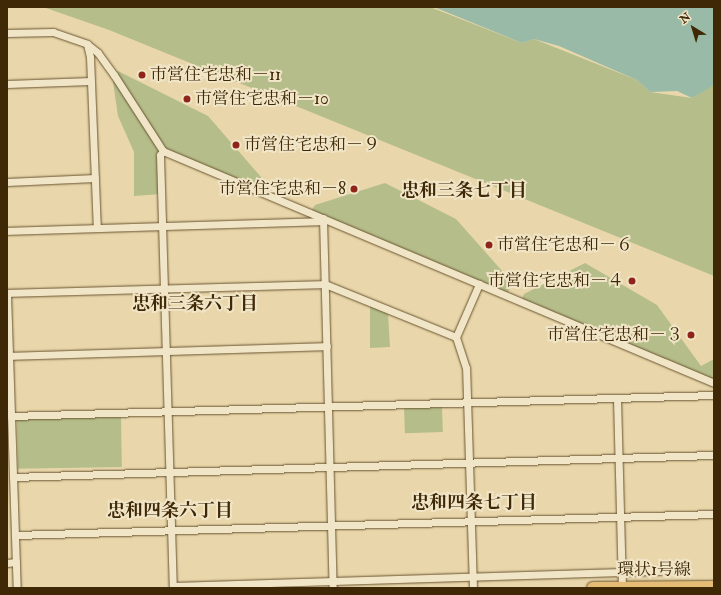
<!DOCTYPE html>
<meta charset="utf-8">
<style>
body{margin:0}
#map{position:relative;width:721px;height:595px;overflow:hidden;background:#e9d7ab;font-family:"IM FELL Double Pica","Noto Serif JP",serif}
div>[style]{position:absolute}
.green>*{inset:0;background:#b5be8a;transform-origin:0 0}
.water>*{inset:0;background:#98baa6}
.roads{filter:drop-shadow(0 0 1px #6a542f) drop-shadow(0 0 1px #6a542f)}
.street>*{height:7px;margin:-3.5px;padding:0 3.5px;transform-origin:3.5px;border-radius:3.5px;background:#f1e5c8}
.primary>*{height:12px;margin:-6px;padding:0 6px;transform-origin:6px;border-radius:6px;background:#e4bc76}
.dots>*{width:11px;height:11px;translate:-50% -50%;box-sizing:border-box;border:2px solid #f1e5c8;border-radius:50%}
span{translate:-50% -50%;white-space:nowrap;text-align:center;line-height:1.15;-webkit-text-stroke:4px #f1e5c8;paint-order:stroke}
.poi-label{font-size:17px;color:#3f2806}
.left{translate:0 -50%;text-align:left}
.right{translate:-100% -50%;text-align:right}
.street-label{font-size:17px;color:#3f2806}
.neighbourhood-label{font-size:18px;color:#3f2806;font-weight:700}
.frame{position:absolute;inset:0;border:8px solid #3f2806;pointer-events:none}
.north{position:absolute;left:673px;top:8px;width:40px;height:40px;-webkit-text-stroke:3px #f1e5c8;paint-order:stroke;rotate:322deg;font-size:11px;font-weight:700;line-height:16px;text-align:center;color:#3f2806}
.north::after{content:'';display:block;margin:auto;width:14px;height:18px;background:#3f2806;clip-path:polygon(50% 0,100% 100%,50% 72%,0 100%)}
</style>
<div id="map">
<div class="green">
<i style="clip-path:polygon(43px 7px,430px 7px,522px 43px,534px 39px,637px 80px,650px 92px,692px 98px,714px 84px,714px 276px,109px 30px)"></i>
<i style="clip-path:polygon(118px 71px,208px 116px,261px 177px,260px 191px,163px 151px,162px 194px,134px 196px,134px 152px,118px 116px,113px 82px)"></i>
<i style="clip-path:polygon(385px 183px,456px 219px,512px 282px,507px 295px,310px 213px,315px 205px)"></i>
<i style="clip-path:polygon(585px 263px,657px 305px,701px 366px,714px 359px,714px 383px,521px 301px,524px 294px)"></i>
<i style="clip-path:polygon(370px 306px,388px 314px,390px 347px,370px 348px)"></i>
<i style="left:442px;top:407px;width:25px;height:38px;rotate:88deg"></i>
<i style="left:121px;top:417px;width:50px;height:104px;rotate:89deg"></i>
</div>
<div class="water">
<i style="clip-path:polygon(434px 7px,714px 7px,714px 85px,692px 98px,677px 91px,650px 92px,637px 80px,559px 46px,534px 39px,522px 43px)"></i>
</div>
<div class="roads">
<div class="street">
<i style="left:7px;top:33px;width:46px;rotate:-1.2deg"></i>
<i style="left:53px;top:32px;width:36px;rotate:19deg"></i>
<i style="left:87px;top:44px;width:14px;rotate:39deg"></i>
<i style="left:98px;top:53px;width:27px;rotate:54deg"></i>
<i style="left:114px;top:75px;width:90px;rotate:57.2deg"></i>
<i style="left:163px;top:151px;width:598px;rotate:22.83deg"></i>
<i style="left:87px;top:44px;width:13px;rotate:77deg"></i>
<i style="left:90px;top:57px;width:171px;rotate:87.7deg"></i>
<i style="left:7px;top:84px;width:84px;rotate:-2deg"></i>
<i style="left:163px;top:151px;width:5px;rotate:127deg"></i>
<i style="left:160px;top:155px;width:433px;rotate:88.3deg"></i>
<i style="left:7px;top:182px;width:88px;rotate:-2.6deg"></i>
<i style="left:323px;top:218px;width:370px;rotate:88.5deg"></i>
<i style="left:7px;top:231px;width:316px;rotate:-1.8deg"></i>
<i style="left:7px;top:293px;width:318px;rotate:-1.6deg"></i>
<i style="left:325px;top:284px;width:141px;rotate:22deg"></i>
<i style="left:7px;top:294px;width:294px;rotate:88.1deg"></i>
<i style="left:9px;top:356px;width:318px;rotate:-1.8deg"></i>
<i style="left:617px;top:398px;width:190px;rotate:88.5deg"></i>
<i style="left:11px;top:416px;width:703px;rotate:-1.71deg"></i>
<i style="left:13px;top:477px;width:701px;rotate:-1.8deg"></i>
<i style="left:15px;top:535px;width:699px;rotate:-1.72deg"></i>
<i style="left:7px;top:563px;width:9px;rotate:-6deg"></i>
<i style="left:173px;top:586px;width:489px;rotate:-1.8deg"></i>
<i style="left:473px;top:588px;width:220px;rotate:-91.8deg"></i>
<i style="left:466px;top:368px;width:33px;rotate:-108deg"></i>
<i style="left:456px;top:337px;width:58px;rotate:-66.5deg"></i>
</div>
<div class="primary">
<i style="left:593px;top:588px;width:121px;rotate:-0.5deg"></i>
</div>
</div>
<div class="dots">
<i style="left:142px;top:75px;background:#8f2418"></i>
<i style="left:187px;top:99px;background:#8f2418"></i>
<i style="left:236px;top:145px;background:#8f2418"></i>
<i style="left:354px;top:189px;background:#8f2418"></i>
<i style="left:489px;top:245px;background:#8f2418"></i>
<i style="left:632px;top:281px;background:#8f2418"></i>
<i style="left:691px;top:335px;background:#8f2418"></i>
</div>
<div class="poi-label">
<span class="left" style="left:150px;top:75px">市営住宅忠和－11</span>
<span class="left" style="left:195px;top:99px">市営住宅忠和－10</span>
<span class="left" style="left:244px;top:145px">市営住宅忠和－９</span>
<span class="right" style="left:346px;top:189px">市営住宅忠和－8</span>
<span class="left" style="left:497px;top:245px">市営住宅忠和－６</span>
<span class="right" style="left:624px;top:281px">市営住宅忠和－４</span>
<span class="right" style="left:683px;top:335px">市営住宅忠和－３</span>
</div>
<div class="street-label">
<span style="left:654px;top:570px">環状1号線</span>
</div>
<div class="neighbourhood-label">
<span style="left:464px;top:191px">忠和三条七丁目</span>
<span style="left:195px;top:304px">忠和三条六丁目</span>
<span style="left:474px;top:503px">忠和四条七丁目</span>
<span style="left:170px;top:511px">忠和四条六丁目</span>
</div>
<div class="frame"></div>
<div class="north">N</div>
</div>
